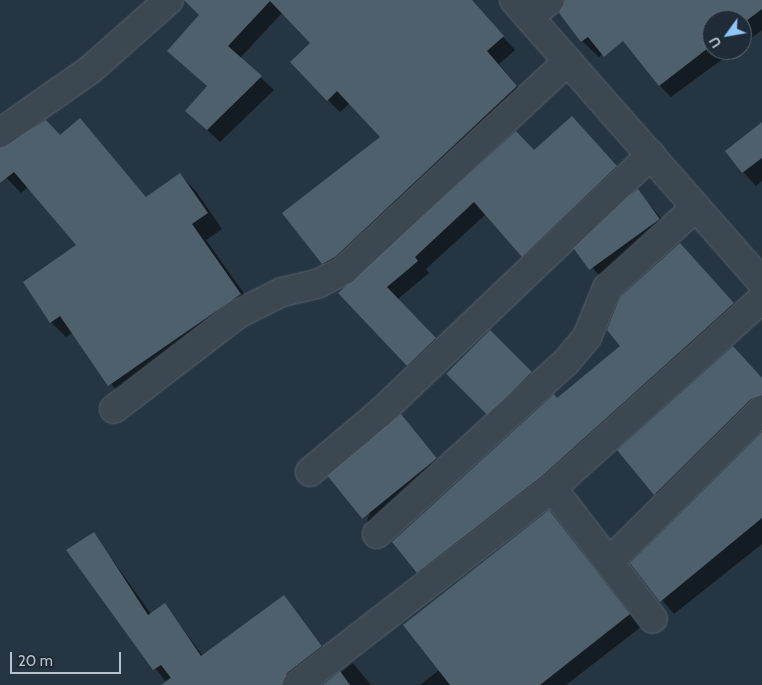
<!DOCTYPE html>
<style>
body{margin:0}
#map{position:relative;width:762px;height:685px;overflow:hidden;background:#263542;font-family:Cabin,sans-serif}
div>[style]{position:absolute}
.shadow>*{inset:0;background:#0007;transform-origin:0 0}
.building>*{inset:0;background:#4f606d;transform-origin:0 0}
.roads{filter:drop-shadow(0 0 1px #58656f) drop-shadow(0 0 1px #58656f)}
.minor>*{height:28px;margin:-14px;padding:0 14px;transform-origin:14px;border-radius:14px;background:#3b4751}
.tertiary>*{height:28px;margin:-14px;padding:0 14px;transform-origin:14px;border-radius:14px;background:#3b4751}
span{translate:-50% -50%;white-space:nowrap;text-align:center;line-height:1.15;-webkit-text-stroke:4px #1f2c37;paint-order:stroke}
.north{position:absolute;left:702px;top:10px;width:50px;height:50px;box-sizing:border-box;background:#1f2c37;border:1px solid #5c6872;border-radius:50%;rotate:238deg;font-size:14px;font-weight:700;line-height:20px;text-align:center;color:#b7c2cb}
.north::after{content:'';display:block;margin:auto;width:18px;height:22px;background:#90c5f8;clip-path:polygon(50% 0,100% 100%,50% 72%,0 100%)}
.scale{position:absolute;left:10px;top:652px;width:111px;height:22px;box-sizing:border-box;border:2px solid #b7c2cb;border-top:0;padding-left:6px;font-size:15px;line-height:18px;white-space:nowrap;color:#b7c2cb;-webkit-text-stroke:4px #1f2c37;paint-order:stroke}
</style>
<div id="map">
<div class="shadow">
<i style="clip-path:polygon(198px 0,470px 0,515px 50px,499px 64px,528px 99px,335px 276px,323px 263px,382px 137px,350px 103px,340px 112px,328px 100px,312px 43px,283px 12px,240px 58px,274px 90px,220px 142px,187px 111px,208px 87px)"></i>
<i style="clip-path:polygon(566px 0,669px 0,599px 57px,582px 41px)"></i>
<i style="clip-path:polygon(717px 0,762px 0,762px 30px,742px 45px,742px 20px,712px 20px,712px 50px,735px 50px,671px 97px,659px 85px)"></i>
<i style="clip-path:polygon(572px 117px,627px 179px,534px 268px,486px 214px,426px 269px,429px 273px,398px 299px,447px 351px,419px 377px,340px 293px,534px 152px)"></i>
<i style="clip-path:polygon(80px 120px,147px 198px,180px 175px,195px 190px,222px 229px,206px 240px,255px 309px,124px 400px,72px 333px,66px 337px,51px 322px,78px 245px,28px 187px,21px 193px,0 171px,0 150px,61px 136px)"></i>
<i style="clip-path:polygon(762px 124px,762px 181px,756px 186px,743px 172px)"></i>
<i style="left:638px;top:191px;width:52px;height:84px;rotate:50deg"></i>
<i style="clip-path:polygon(691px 256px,745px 315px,429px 583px,418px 572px,557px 400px,622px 346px)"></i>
<i style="left:490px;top:332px;width:74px;height:59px;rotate:46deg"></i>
<i style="clip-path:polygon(762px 379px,762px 414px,668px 507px,619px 450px)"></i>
<i style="clip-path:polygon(401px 416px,448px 471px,379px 534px,367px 522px)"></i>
<i style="clip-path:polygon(762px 434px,762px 544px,674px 614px,631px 563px)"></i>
<i style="clip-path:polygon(549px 512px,641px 627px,566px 685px,420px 685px,439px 670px)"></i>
<i style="clip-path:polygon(94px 534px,151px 614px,165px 605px,203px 656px,284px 596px,332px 658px,300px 685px,177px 685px,171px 677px,165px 681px,68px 550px)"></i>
<i style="clip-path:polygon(353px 663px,371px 685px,325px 685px)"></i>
</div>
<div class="building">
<i style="clip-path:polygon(184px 0,472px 0,504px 36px,487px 51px,517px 86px,335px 257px,322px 264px,282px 213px,380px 137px,337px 91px,327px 101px,290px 62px,310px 43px,270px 1px,228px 46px,262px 76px,207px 130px,185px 111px,207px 86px,167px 51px,199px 15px)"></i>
<i style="clip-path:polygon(565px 0,762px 0,762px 9px,742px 24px,712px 20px,712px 45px,659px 86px,623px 41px,604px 57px,588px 37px,581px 42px,559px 13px)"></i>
<i style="clip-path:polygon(572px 116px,617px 166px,522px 257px,474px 202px,415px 257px,418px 261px,387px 287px,436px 338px,407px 366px,338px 293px,516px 131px,534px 150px)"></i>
<i style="clip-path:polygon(80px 118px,146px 197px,180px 173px,208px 213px,192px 224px,241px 294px,108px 386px,60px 316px,50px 323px,23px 282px,76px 245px,14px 172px,0 183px,0 148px,46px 120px,60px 135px)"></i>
<i style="clip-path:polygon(762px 122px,762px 158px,742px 173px,725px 151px)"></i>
<i style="left:638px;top:189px;width:37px;height:87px;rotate:54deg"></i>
<i style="clip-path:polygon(680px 243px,734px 303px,542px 476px,417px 573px,392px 542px,554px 394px,557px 398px,620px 346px,607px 330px,620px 297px)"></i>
<i style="left:490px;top:330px;width:59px;height:62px;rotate:45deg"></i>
<i style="clip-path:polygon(733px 346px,762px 378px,762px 395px,751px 399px,654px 495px,617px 450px)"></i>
<i style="left:401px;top:414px;width:57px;height:96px;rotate:51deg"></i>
<i style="clip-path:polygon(762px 432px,762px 518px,660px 602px,630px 563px)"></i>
<i style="clip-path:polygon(549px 510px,630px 614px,540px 685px,450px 685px,403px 625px)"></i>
<i style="clip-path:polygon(94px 532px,148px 615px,165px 603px,201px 656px,284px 595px,322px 646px,287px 673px,282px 685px,161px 685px,171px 678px,161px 665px,153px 670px,66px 550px)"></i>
<i style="clip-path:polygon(340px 671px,350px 685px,323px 685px)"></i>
</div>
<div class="roads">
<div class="minor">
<i style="left:529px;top:17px;width:27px;rotate:-39deg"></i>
<i style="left:0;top:133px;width:111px;rotate:-35.1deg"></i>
<i style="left:91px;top:69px;width:104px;rotate:-41.5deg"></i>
<i style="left:114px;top:409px;width:156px;rotate:-37.5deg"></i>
<i style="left:238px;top:314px;width:49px;rotate:-26.6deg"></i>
<i style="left:282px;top:292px;width:36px;rotate:-13deg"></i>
<i style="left:317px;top:284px;width:30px;rotate:-27deg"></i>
<i style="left:344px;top:270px;width:306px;rotate:-43deg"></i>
<i style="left:310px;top:472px;width:93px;rotate:-40.2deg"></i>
<i style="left:381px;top:412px;width:373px;rotate:-43.6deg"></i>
<i style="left:552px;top:488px;width:165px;rotate:52.4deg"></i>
<i style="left:377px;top:534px;width:256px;rotate:-42.3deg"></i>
<i style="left:566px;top:362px;width:33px;rotate:-50deg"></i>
<i style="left:587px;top:337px;width:53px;rotate:-67.8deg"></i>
<i style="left:607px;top:288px;width:120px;rotate:-42.3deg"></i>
<i style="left:609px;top:562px;width:216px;rotate:-44.8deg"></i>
<i style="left:297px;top:685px;width:322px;rotate:-37.7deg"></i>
<i style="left:552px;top:488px;width:283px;rotate:-42deg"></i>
</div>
<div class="tertiary">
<i style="left:514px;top:0;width:376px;rotate:48.7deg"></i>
</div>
</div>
<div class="north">U</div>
<div class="scale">20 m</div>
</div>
